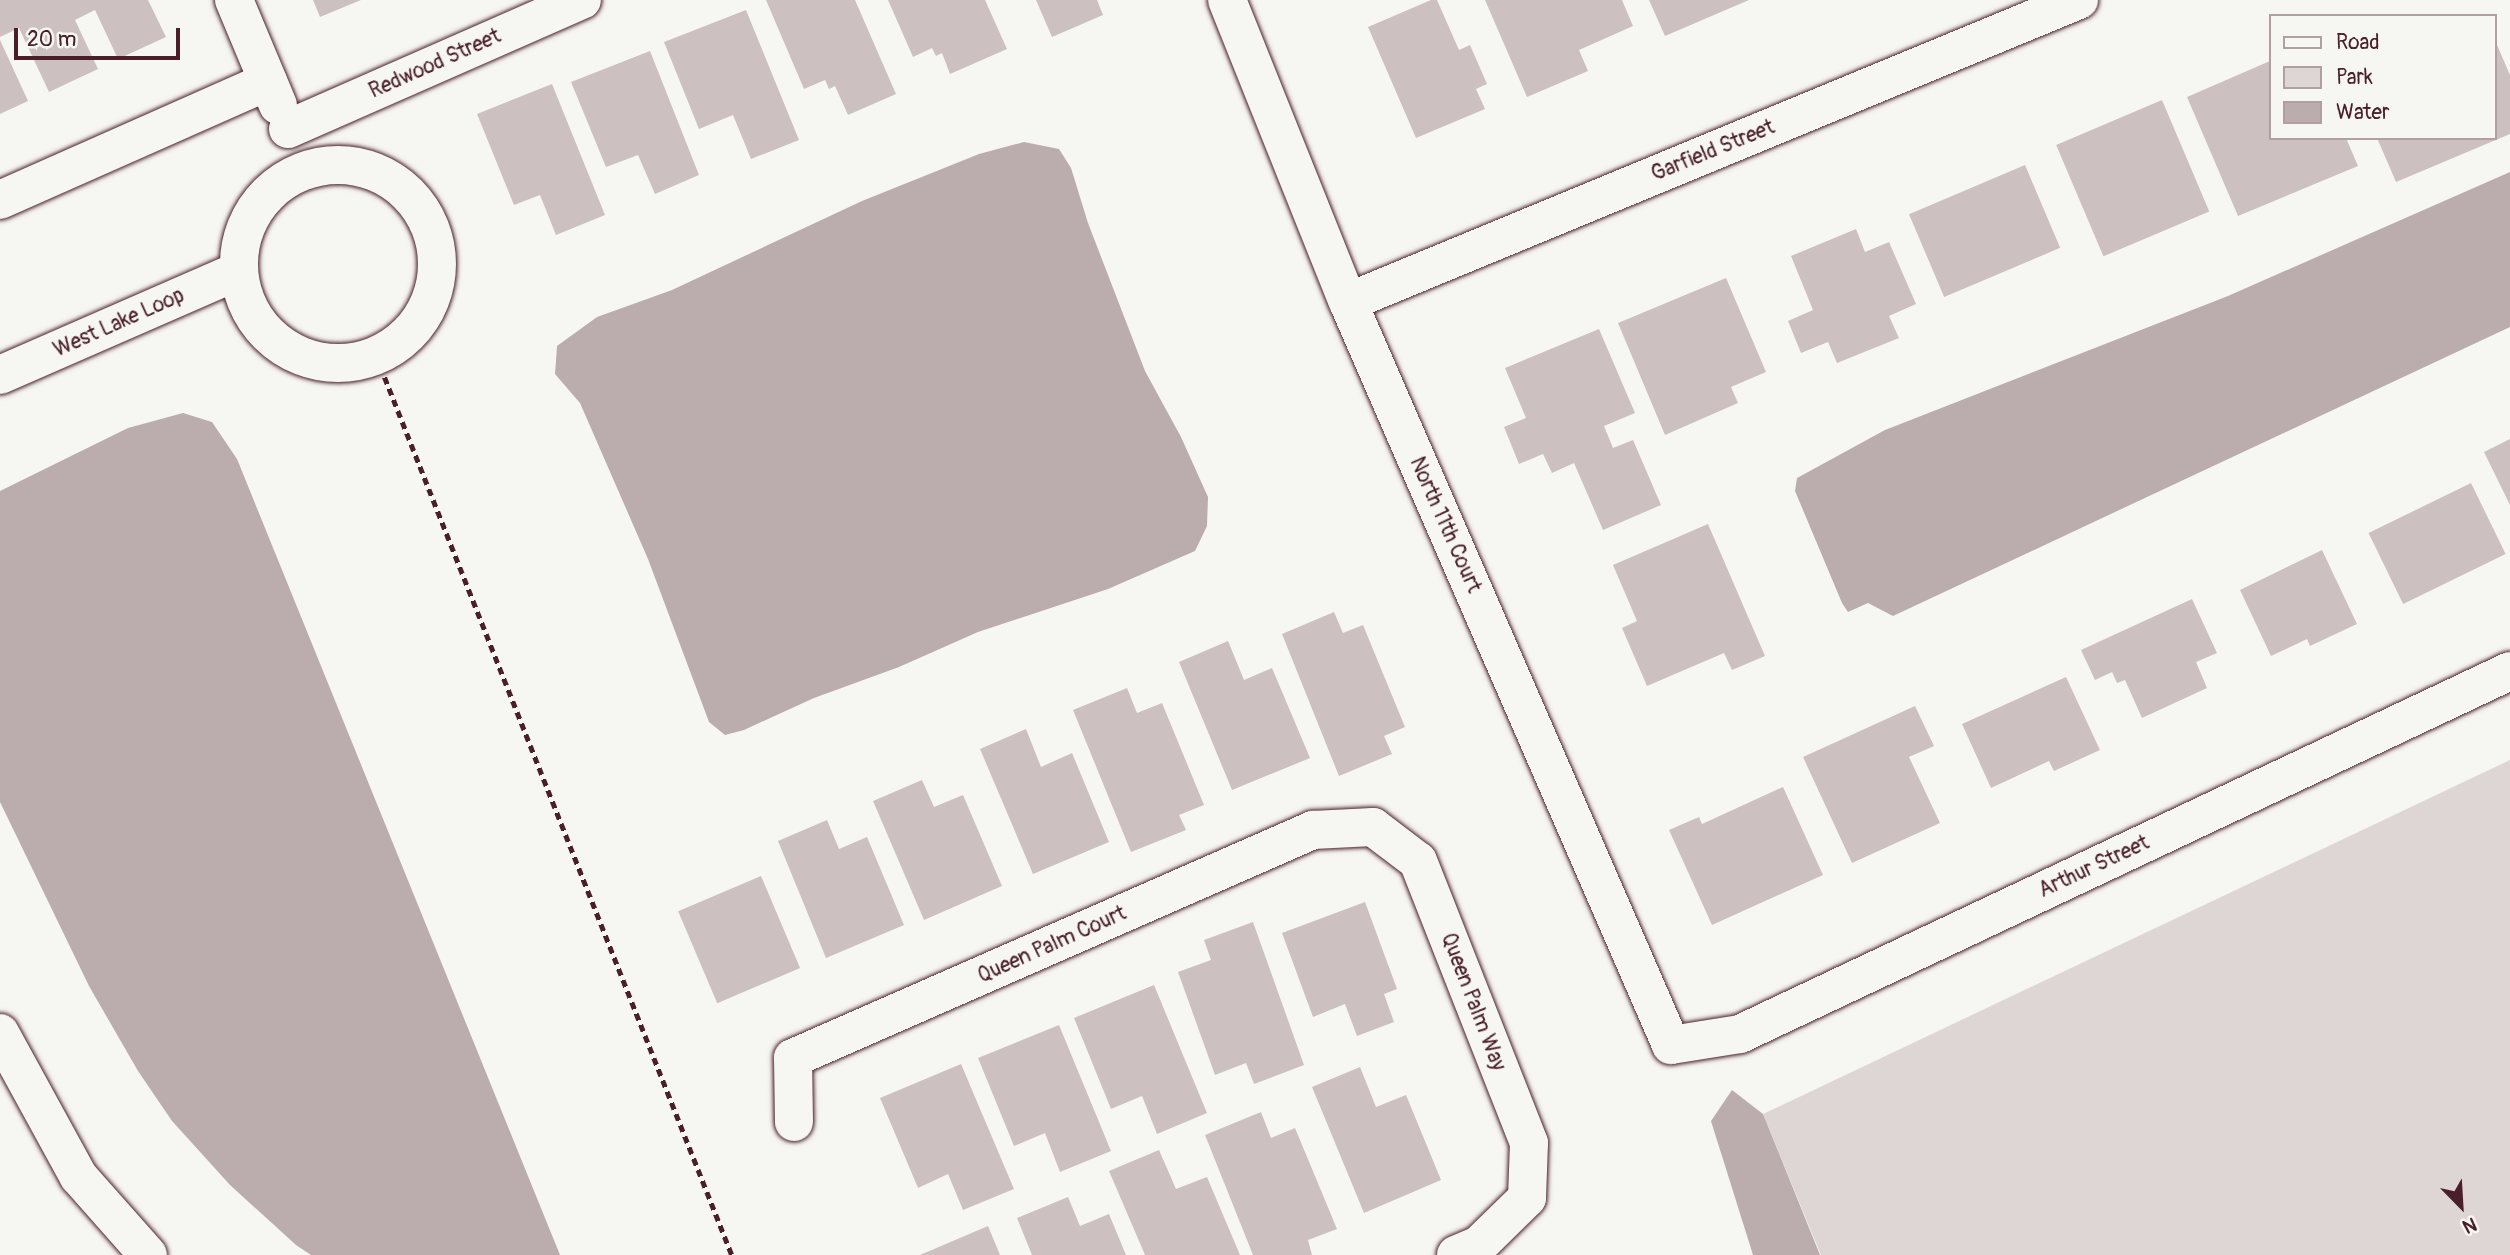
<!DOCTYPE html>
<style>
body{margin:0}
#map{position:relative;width:2510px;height:1255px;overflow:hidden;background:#f6f6f2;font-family:Pangolin,sans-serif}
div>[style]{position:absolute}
.green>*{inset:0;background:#ddd6d5}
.water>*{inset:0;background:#bbadae}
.building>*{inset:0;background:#ccc1c0;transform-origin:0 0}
.path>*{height:4.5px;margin-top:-2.25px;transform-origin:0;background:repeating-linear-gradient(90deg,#4a1f2b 0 7px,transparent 0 12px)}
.roads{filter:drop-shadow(0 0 2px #4a1f2b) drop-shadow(0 0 2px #4a1f2b)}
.street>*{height:38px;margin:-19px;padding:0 19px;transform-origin:19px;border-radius:19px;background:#f6f6f2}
.street>.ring{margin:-19px;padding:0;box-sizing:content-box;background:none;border:38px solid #f6f6f2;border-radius:50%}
span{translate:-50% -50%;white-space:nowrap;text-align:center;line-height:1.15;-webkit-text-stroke:5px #f6f6f2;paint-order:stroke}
.street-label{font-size:21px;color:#4a1f2b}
.legend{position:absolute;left:2269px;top:14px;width:228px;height:126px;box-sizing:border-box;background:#f6f6f2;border:2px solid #b1a0a2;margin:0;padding:9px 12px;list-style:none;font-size:21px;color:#4a1f2b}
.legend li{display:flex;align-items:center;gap:14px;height:35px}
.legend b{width:35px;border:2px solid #b1a0a2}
.north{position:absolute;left:2426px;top:1171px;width:70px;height:70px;-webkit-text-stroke:5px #f6f6f2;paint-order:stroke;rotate:156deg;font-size:19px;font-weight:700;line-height:28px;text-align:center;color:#4a1f2b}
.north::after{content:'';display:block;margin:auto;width:24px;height:32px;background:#4a1f2b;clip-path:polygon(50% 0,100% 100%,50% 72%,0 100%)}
.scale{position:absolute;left:14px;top:28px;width:166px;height:32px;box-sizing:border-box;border:4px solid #4a1f2b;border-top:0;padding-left:9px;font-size:21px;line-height:24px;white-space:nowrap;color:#4a1f2b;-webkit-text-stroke:5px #f6f6f2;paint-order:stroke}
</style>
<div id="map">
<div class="green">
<i style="clip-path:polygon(2510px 760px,2510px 1255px,1821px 1255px,1763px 1114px)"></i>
</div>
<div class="water">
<i style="clip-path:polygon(1024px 142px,1059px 149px,1071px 168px,1088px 223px,1145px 371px,1181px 437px,1208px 497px,1207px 526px,1195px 551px,1108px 589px,978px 632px,899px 667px,814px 698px,744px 730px,725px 735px,709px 722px,648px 559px,580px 403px,555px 374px,557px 346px,597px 317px,672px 290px,862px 201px,979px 154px)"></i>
<i style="clip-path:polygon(2510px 172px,2510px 327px,1893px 616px,1868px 603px,1848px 612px,1842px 603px,1795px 491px,1797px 478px,1885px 430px,2228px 296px)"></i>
<i style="clip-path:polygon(183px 413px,212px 422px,237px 459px,560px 1255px,311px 1255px,296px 1245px,230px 1185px,172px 1121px,138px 1071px,89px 986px,0 802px,0 491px,128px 428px)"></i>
<i style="clip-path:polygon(1732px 1090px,1763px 1114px,1820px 1255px,1753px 1255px,1711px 1121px)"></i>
</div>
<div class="building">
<i style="clip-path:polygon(0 0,148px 0,166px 37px,118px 59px,95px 10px,75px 20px,98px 69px,49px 92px,19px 28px,0 37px)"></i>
<i style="clip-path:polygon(313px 0,361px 0,320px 17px)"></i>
<i style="clip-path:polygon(766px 0,855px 0,896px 94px,848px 115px,835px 86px,829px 89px,825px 80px,804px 89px)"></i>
<i style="clip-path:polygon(888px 0,985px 0,1007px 49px,950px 74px,942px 53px,936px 56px,932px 48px,913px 57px)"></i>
<i style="clip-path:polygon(1036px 0,1097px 0,1103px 15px,1052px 37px)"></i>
<i style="clip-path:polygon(1431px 0,1437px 0,1459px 50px,1470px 45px,1487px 84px,1476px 89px,1485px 109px,1416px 138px,1368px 27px)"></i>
<i style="clip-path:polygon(1485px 0,1622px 0,1633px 26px,1579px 50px,1588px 71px,1527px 97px)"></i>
<i style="clip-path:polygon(1649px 0,1749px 0,1665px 36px)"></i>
<i style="clip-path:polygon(746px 10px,799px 140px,751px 159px,733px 115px,699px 129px,664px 42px)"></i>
<i style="clip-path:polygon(2494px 38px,2510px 75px,2510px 134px,2396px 182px,2377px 138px,2494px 138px)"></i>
<i style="clip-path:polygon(0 40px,28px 101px,0 114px)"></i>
<i style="clip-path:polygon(650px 51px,699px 175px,655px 194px,638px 155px,606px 167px,571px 82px)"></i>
<i style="clip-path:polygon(2270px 61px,2270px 138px,2346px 138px,2358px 166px,2238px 216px,2187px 97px)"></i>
<i style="clip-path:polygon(552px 84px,605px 215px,556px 235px,540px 195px,514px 205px,477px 114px)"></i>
<i style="left:2162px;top:100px;width:121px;height:115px;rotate:67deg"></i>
<i style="left:2025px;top:165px;width:90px;height:126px;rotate:67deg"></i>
<i style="clip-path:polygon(1856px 229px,1865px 252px,1889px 242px,1916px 304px,1889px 316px,1899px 338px,1837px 363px,1828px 342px,1801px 353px,1788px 321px,1813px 310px,1791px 256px)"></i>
<i style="clip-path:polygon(1726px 278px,1766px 372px,1731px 387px,1738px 403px,1665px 435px,1618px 323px)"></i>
<i style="clip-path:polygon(1599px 329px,1635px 413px,1604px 426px,1613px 448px,1633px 440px,1661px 505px,1603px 530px,1574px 463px,1552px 473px,1543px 454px,1519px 464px,1504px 427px,1526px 418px,1505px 368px)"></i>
<i style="clip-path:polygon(2510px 439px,2510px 505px,2484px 452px)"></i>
<i style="left:2471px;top:483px;width:79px;height:114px;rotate:64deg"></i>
<i style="clip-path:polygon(1708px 524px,1765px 656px,1732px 670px,1724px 653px,1647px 686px,1622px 628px,1637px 621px,1613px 565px)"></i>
<i style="clip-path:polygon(2322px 550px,2357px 624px,2310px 646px,2307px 639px,2271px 656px,2240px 590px)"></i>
<i style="clip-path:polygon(2192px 599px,2217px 653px,2196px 662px,2207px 688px,2142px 718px,2125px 680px,2117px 683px,2112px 672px,2095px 680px,2081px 650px)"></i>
<i style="clip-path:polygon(1334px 612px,1343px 633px,1363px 625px,1405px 727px,1384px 736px,1392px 754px,1339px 776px,1282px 634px)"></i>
<i style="clip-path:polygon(1228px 641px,1244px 680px,1272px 668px,1310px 758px,1232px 790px,1179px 662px)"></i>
<i style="clip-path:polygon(2066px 677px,2100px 750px,2054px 771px,2049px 761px,1991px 788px,1962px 724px)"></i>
<i style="clip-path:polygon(1127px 688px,1137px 713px,1162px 703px,1204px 805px,1179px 815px,1186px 830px,1131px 852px,1073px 710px)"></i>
<i style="clip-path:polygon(1915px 706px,1934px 746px,1909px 757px,1940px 823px,1852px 863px,1803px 757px)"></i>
<i style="clip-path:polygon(1026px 729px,1041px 767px,1072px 753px,1109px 842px,1033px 874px,980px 749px)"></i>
<i style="clip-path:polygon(922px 780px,934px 807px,963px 795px,1002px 886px,924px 920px,873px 801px)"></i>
<i style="clip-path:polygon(1783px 787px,1823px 875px,1712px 925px,1669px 830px,1699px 817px,1702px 824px)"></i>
<i style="clip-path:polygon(827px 820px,839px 849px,867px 837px,904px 925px,826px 958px,778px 841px)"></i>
<i style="left:761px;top:876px;width:100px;height:90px;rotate:67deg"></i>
<i style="clip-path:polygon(1365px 902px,1397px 989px,1384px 994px,1394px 1022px,1357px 1036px,1345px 1004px,1313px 1017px,1282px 933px)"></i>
<i style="clip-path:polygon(1253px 922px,1304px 1065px,1254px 1084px,1246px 1063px,1215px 1075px,1178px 972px,1211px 960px,1204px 940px)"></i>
<i style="clip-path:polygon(1154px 985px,1207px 1113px,1157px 1134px,1142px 1096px,1111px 1109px,1074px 1018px)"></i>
<i style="clip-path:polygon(1059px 1025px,1111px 1151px,1060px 1172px,1045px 1133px,1014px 1146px,978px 1058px)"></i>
<i style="clip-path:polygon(961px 1064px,1014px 1189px,963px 1210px,948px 1174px,918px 1188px,880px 1098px)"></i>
<i style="clip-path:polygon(1360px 1067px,1376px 1107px,1406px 1095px,1441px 1180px,1364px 1213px,1312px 1087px)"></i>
<i style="clip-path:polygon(1261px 1112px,1271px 1138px,1295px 1128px,1337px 1229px,1308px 1240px,1312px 1255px,1253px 1255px,1205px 1135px)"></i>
<i style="clip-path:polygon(1159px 1150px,1176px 1189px,1207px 1177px,1240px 1255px,1145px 1255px,1109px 1171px)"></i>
<i style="clip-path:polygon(1068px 1197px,1080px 1226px,1109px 1214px,1126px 1255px,1032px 1255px,1017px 1218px)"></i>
<i style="clip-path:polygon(988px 1226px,1000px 1255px,920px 1255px)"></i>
</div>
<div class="path">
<i style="left:376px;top:355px;width:968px;rotate:68.42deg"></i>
</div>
<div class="roads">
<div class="street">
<i style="left:234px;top:0;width:114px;rotate:67.3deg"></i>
<i style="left:1227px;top:0;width:325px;rotate:68.2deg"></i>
<i style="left:1348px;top:302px;width:810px;rotate:66.5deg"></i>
<i style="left:1671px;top:1045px;width:70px;rotate:-9.1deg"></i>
<i style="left:1740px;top:1034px;width:851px;rotate:-25.24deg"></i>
<i style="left:288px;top:129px;width:321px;rotate:-23.7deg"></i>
<i class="ring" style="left:239px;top:165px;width:160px;height:160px"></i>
<i style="left:0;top:200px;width:293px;rotate:-23.9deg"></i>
<i style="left:1348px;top:302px;width:791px;rotate:-22.45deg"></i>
<i style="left:0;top:375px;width:260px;rotate:-23.6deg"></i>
<i style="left:0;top:1033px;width:164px;rotate:61.3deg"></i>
<i style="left:79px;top:1177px;width:104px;rotate:48.5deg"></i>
<i style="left:794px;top:1122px;width:64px;rotate:-90.9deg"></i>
<i style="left:793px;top:1058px;width:568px;rotate:-23.68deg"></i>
<i style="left:1313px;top:830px;width:60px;rotate:-2.9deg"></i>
<i style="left:1373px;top:827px;width:56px;rotate:37.1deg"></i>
<i style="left:1418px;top:861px;width:303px;rotate:68.5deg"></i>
<i style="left:1529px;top:1143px;width:55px;rotate:92.1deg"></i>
<i style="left:1527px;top:1198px;width:67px;rotate:135.6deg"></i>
<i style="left:1479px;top:1245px;width:25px;rotate:157deg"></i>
</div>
</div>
<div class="street-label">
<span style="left:435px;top:64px;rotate:-24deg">Redwood Street</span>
<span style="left:1713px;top:151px;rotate:-22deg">Garfield Street</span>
<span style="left:119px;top:323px;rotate:-24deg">West Lake Loop</span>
<span style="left:1445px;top:525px;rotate:66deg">North 11th Court</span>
<span style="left:2094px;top:867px;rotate:-25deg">Arthur Street</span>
<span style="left:1052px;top:945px;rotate:-24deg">Queen Palm Court</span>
<span style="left:1473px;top:1002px;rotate:69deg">Queen Palm Way</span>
</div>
<ul class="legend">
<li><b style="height:9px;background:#f6f6f2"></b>Road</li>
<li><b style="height:19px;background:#ddd6d5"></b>Park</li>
<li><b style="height:19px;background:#bbadae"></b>Water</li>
</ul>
<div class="north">N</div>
<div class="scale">20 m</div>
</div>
